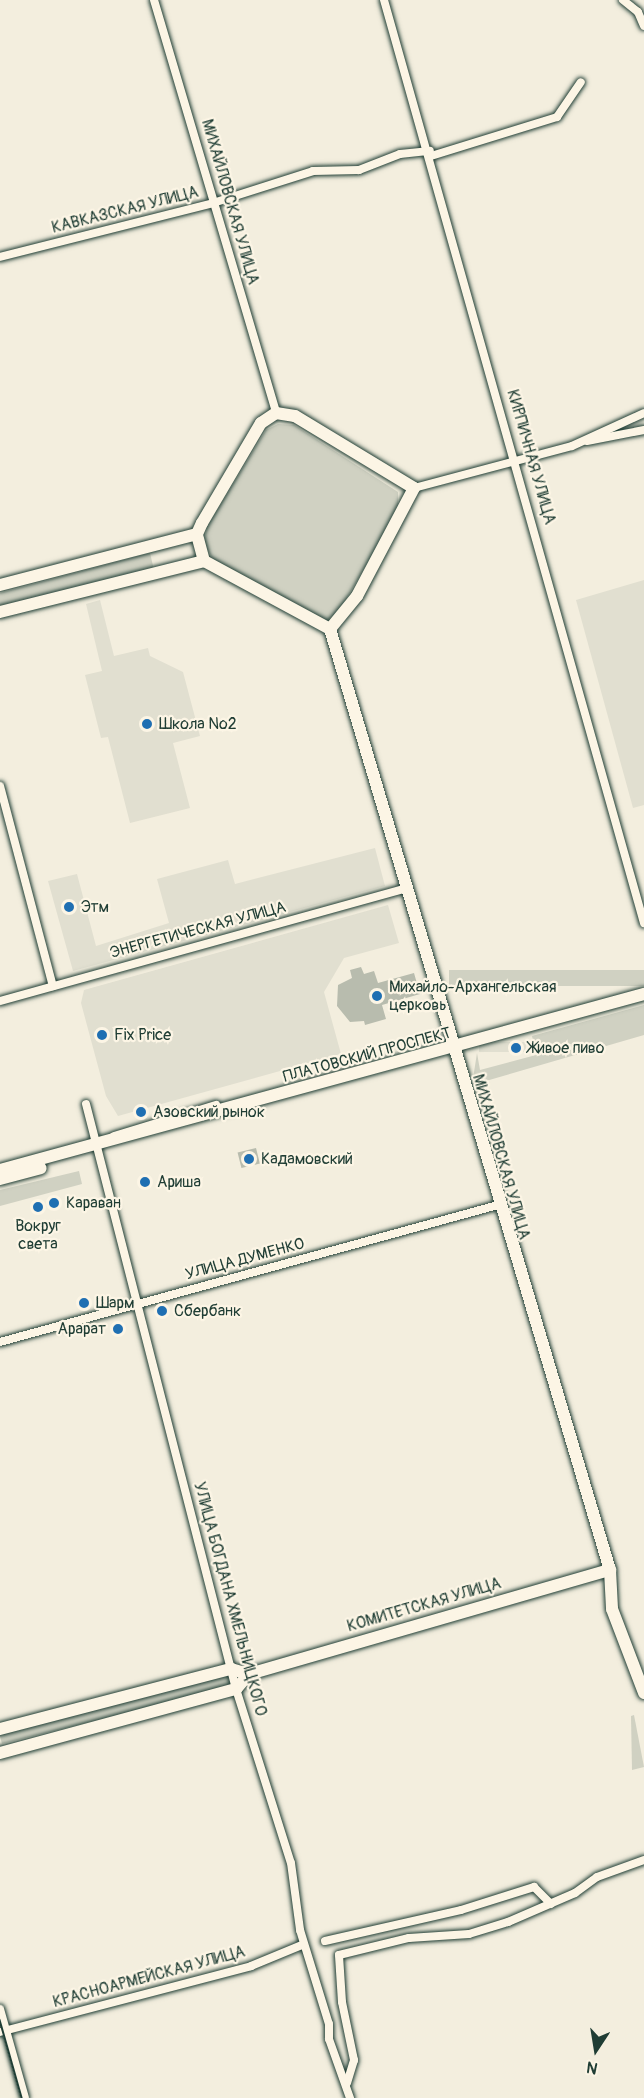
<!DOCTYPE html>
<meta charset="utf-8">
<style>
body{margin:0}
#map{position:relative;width:644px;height:2098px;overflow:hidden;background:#f3eede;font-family:Pangolin,sans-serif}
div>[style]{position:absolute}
.built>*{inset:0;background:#e1dfd0;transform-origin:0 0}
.green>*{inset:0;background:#d0d1c2;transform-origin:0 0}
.building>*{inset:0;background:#b8bcae;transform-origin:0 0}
.roads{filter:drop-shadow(0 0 2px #1f3d34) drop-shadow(0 0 2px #1f3d34)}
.street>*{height:8px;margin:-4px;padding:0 4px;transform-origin:4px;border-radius:4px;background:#fcf5e5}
.secondary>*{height:12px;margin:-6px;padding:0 6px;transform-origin:6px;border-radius:6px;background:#fcf5e5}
.tram>*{height:1.5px;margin:-0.75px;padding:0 0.75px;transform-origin:0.75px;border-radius:0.75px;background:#1f3d34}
.dots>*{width:16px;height:16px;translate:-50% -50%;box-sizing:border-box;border:3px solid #fcf5e5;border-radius:50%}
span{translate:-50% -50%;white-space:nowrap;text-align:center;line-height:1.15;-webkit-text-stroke:4.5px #fcf5e5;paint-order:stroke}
.street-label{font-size:16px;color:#1f3d34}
.poi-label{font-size:16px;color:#1f3d34}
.left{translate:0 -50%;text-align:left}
.right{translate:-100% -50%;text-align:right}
.north{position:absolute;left:566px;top:2020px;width:60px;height:60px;-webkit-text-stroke:4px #fcf5e5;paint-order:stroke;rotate:192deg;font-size:16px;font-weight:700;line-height:24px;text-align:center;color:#1f3d34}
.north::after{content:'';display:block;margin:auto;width:21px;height:27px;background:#1f3d34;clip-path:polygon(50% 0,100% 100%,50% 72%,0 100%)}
</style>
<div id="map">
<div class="built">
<i style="clip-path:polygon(644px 580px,644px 805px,633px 808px,576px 600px)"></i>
<i style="clip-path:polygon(100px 600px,114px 656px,148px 648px,150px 656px,183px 672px,200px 736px,173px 743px,190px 808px,130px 823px,108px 737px,101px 738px,85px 675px,102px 671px,86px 604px)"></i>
<i style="clip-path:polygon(375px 848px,385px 886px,73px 971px,48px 881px,77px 874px,96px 946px,169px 923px,157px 879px,228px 860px,235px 884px)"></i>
<i style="clip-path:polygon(388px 905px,399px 943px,344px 958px,324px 992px,341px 1054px,118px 1116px,106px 1096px,81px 1003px,84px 990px)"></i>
<i style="left:526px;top:1042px;width:10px;height:47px;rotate:90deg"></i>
</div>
<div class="green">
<i style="clip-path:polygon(278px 424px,294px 425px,398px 492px,398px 511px,339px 611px,326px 621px,215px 562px,204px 544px,207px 527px,266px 430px)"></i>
<i style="clip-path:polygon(150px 553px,154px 570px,0 607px,0 593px)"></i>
<i style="left:644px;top:970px;width:16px;height:195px;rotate:90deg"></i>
<i style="clip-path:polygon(644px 1005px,644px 1035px,472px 1085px,477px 1053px,480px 1070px,536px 1055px,532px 1036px)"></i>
<i style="clip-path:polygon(79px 1171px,82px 1184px,0 1206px,0 1190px)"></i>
<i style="left:228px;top:1675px;width:12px;height:236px;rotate:76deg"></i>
<i style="clip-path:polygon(634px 1715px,644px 1767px,632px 1770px,631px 1716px)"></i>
</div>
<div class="building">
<i style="clip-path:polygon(361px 967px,364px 974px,374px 971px,378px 983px,414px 973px,420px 994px,382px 1005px,386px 1019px,365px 1025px,364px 1021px,350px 1022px,337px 1006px,338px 985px,352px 978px,350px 970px)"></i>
<i style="left:256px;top:1148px;width:16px;height:19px;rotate:76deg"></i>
</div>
<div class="roads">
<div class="street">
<i style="left:154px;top:0;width:431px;rotate:73.5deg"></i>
<i style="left:384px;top:0;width:959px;rotate:74.27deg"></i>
<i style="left:623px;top:0;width:19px;rotate:39deg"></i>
<i style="left:638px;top:12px;width:15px;rotate:67deg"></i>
<i style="left:431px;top:156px;width:132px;rotate:-17.2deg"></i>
<i style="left:557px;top:117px;width:42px;rotate:-55.6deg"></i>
<i style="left:0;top:257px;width:220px;rotate:-14.2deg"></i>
<i style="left:213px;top:203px;width:105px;rotate:-17.7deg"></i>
<i style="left:313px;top:171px;width:46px;rotate:-1.2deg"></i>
<i style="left:359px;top:170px;width:44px;rotate:-21.3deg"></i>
<i style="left:400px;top:154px;width:30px;rotate:-6deg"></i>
<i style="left:587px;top:441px;width:58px;rotate:-10.9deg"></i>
<i style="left:414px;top:488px;width:163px;rotate:-14.9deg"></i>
<i style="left:572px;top:446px;width:79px;rotate:-24.6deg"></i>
<i style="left:0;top:786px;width:207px;rotate:75.2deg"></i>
<i style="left:0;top:1001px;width:420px;rotate:-15.5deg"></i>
<i style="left:86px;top:1104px;width:604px;rotate:75.62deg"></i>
<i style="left:236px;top:1689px;width:182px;rotate:72.5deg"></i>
<i style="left:291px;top:1863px;width:68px;rotate:82.3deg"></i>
<i style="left:300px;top:1930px;width:98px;rotate:72.9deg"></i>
<i style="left:329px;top:2024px;width:15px;rotate:90deg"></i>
<i style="left:329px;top:2039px;width:63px;rotate:70.4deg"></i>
<i style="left:114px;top:1136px;width:107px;rotate:-16.9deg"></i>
<i style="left:0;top:1342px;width:517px;rotate:-15.38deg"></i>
<i style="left:325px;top:1941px;width:139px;rotate:-12.8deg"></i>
<i style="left:461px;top:1910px;width:77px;rotate:-17.5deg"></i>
<i style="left:534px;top:1887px;width:24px;rotate:45deg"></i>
<i style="left:0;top:2009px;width:92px;rotate:74.3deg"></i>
<i style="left:0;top:2032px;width:260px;rotate:-14.7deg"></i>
<i style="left:251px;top:1966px;width:57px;rotate:-22.5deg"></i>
<i style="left:347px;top:2083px;width:24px;rotate:-73deg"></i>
<i style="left:354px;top:2060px;width:59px;rotate:-101.7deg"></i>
<i style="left:342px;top:2002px;width:47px;rotate:-93.7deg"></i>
<i style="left:339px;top:1955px;width:72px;rotate:-13.7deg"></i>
<i style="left:409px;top:1938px;width:60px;rotate:-3.8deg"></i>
<i style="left:469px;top:1934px;width:41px;rotate:-17.1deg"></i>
<i style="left:508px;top:1922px;width:73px;rotate:-23.4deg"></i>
<i style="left:575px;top:1893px;width:27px;rotate:-36deg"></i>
<i style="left:597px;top:1877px;width:50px;rotate:-19.9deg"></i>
</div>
<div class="secondary">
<i style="left:276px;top:413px;width:19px;rotate:9deg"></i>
<i style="left:295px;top:416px;width:139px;rotate:31.2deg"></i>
<i style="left:414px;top:488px;width:122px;rotate:117.8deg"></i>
<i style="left:357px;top:596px;width:43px;rotate:129.3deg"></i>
<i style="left:330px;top:629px;width:143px;rotate:-151.6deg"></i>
<i style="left:204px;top:561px;width:28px;rotate:-105deg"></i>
<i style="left:197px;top:534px;width:12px;rotate:-66deg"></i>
<i style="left:202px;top:523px;width:116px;rotate:-59.5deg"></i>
<i style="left:261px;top:423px;width:18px;rotate:-34deg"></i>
<i style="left:0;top:585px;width:203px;rotate:-14.5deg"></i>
<i style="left:0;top:612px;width:210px;rotate:-14deg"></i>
<i style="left:330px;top:629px;width:982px;rotate:73.43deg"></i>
<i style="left:610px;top:1570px;width:39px;rotate:87deg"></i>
<i style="left:612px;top:1609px;width:90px;rotate:69.1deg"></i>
<i style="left:0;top:1170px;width:668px;rotate:-15.29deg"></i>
<i style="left:0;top:1179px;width:42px;rotate:-15deg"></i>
<i style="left:0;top:1729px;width:239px;rotate:-14.6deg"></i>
<i style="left:231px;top:1669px;width:19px;rotate:16deg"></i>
<i style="left:249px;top:1674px;width:376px;rotate:-16.1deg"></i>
<i style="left:0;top:1753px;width:245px;rotate:-15.2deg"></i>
<i style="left:236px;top:1689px;width:20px;rotate:-49deg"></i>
</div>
</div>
<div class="tram">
<i style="left:0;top:2020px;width:81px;rotate:74.2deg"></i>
</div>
<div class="dots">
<i style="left:147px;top:724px;background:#1f6fb2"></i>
<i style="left:69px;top:907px;background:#1f6fb2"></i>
<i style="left:377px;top:996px;background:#1f6fb2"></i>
<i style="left:102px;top:1035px;background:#1f6fb2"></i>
<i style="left:516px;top:1048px;background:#1f6fb2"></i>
<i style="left:141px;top:1112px;background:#1f6fb2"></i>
<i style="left:249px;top:1159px;background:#1f6fb2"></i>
<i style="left:145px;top:1182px;background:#1f6fb2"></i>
<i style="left:54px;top:1203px;background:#1f6fb2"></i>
<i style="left:38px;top:1207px;background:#1f6fb2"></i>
<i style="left:84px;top:1303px;background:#1f6fb2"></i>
<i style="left:162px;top:1311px;background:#1f6fb2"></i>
<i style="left:118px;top:1329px;background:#1f6fb2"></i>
</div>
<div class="street-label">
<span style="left:230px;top:202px;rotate:74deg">МИХАЙЛОВСКАЯ УЛИЦА</span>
<span style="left:125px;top:210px;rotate:-14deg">КАВКАЗСКАЯ УЛИЦА</span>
<span style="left:531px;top:457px;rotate:74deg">КИРПИЧНАЯ УЛИЦА</span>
<span style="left:198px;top:930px;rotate:-15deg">ЭНЕРГЕТИЧЕСКАЯ УЛИЦА</span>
<span style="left:367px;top:1055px;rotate:-15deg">ПЛАТОВСКИЙ ПРОСПЕКТ</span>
<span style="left:501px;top:1157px;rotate:74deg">МИХАЙЛОВСКАЯ УЛИЦА</span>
<span style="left:245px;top:1259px;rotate:-15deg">УЛИЦА ДУМЕНКО</span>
<span style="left:230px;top:1599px;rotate:75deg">УЛИЦА БОГДАНА ХМЕЛЬНИЦКОГО</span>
<span style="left:424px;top:1605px;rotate:-16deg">КОМИТЕТСКАЯ УЛИЦА</span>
<span style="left:149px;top:1977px;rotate:-15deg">КРАСНОАРМЕЙСКАЯ УЛИЦА</span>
</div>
<div class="poi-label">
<span class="left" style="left:159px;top:724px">Школа №2</span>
<span class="left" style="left:81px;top:907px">Этм</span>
<span class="left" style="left:389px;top:996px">Михайло-Архангельская<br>церковь</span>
<span class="left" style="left:114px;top:1035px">Fix Price</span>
<span class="left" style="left:528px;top:1048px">Живое пиво</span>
<span class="left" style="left:153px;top:1112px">Азовский рынок</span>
<span class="left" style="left:261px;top:1159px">Кадамовский</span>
<span class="left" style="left:157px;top:1182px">Ариша</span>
<span class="left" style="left:66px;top:1203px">Караван</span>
<span style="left:38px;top:1235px">Вокруг<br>света</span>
<span class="left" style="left:96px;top:1303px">Шарм</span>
<span class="left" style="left:174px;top:1311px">Сбербанк</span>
<span class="right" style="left:106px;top:1329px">Арарат</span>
</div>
<div class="north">N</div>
</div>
